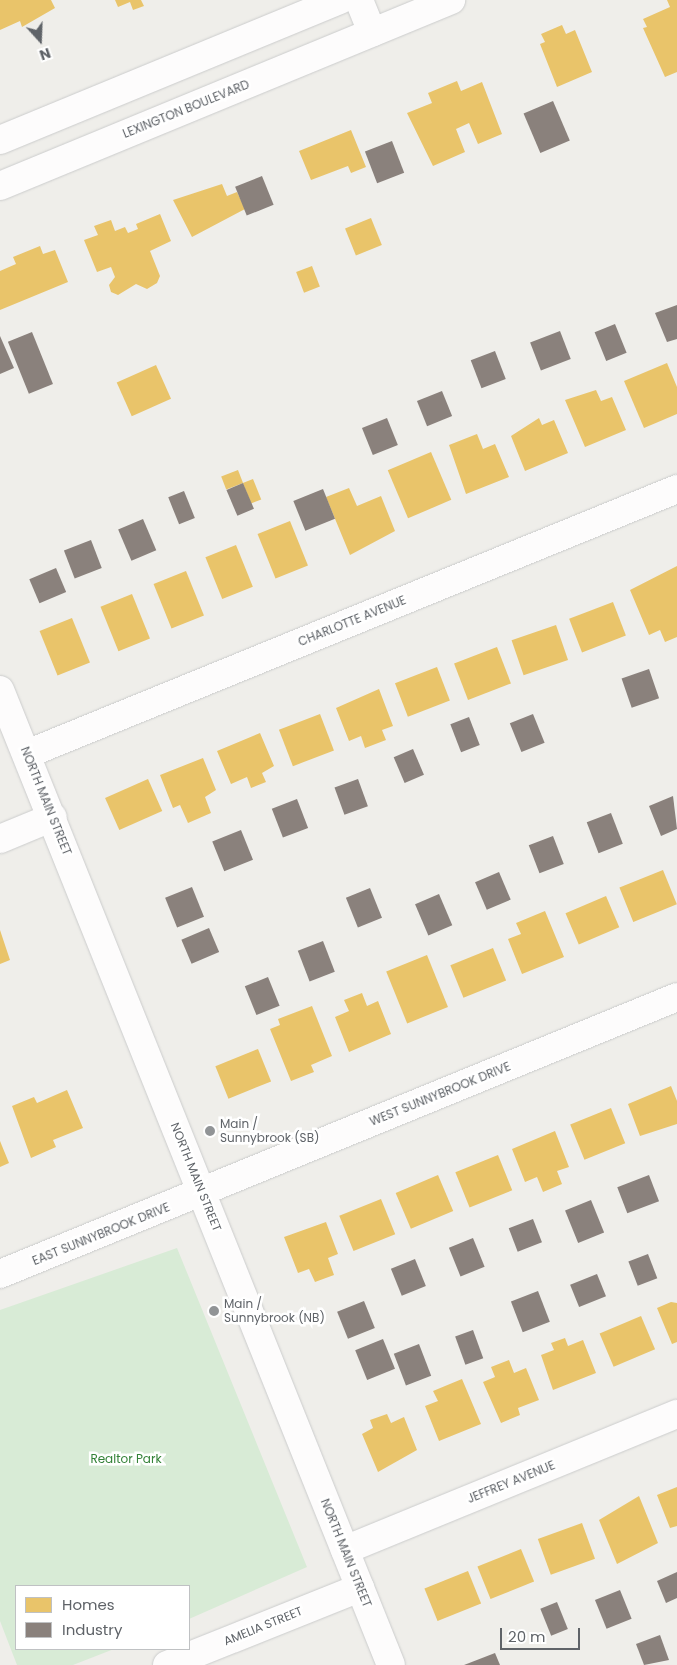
<!DOCTYPE html>
<style>
body{margin:0}
#map{position:relative;width:677px;height:1665px;overflow:hidden;background:#efeeea;font-family:Poppins,sans-serif}
div>[style]{position:absolute}
.green>*{inset:0;background:#d8ebd6}
.homes>*{inset:0;background:#e9c46a;transform-origin:0 0}
.industry>*{inset:0;background:#8a817c;transform-origin:0 0}
.roads{filter:drop-shadow(0 0 1px #cbcccc) drop-shadow(0 0 1px #cbcccc)}
.street>*{height:28px;margin:-14px;padding:0 14px;transform-origin:14px;border-radius:14px;background:#fdfcfc}
.secondary>*{height:28px;margin:-14px;padding:0 14px;transform-origin:14px;border-radius:14px;background:#fdfcfc}
.dots>*{width:14px;height:14px;translate:-50% -50%;box-sizing:border-box;border:2px solid #fff;border-radius:50%}
span{translate:-50% -50%;white-space:nowrap;text-align:center;line-height:1.15;-webkit-text-stroke:5px #fff;paint-order:stroke}
.street-label{font-size:12px;color:#5f6368}
.poi-label{font-size:12px;color:#5f6368}
.left{translate:0 -50%;text-align:left}
.park-label{font-size:12px;color:#348238}
.legend{position:absolute;left:15px;top:1585px;width:175px;height:65px;box-sizing:border-box;background:#fff;border:1px solid #bfc1c3;margin:0;padding:6px 9px;list-style:none;font-size:15px;color:#5f6368}
.legend li{display:flex;align-items:center;gap:10px;height:25px}
.legend b{width:25px;border:1px solid #bfc1c3}
.north{position:absolute;left:15px;top:15px;width:50px;height:50px;-webkit-text-stroke:4px #fff;paint-order:stroke;rotate:160deg;font-size:14px;font-weight:700;line-height:20px;text-align:center;color:#5f6368}
.north::after{content:'';display:block;margin:auto;width:18px;height:22px;background:#5f6368;clip-path:polygon(50% 0,100% 100%,50% 72%,0 100%)}
.scale{position:absolute;left:500px;top:1628px;width:80px;height:22px;box-sizing:border-box;border:2px solid #5f6368;border-top:0;padding-left:6px;font-size:15px;line-height:18px;white-space:nowrap;color:#5f6368;-webkit-text-stroke:4px #fff;paint-order:stroke}
</style>
<div id="map">
<div class="green">
<i style="clip-path:polygon(177px 1248px,307px 1567px,189px 1619px,189px 1586px,16px 1586px,16px 1649px,114px 1649px,73px 1665px,17px 1665px,0 1621px,0 1310px)"></i>
</div>
<div class="homes">
<i style="clip-path:polygon(0 0,51px 0,55px 8px,22px 27px,20px 21px,0 30px)"></i>
<i style="clip-path:polygon(115px 0,141px 0,144px 6px,133px 10px,130px 2px,118px 7px)"></i>
<i style="clip-path:polygon(667px 0,677px 0,677px 72px,665px 77px,643px 28px,647px 27px,643px 19px,670px 7px)"></i>
<i style="clip-path:polygon(562px 25px,566px 34px,575px 30px,592px 72px,557px 87px,540px 44px,545px 42px,541px 34px)"></i>
<i style="clip-path:polygon(457px 81px,461px 91px,482px 82px,502px 134px,478px 144px,469px 123px,456px 129px,465px 152px,433px 166px,407px 113px,432px 103px,428px 93px)"></i>
<i style="clip-path:polygon(351px 130px,366px 167px,351px 173px,348px 166px,311px 180px,299px 151px)"></i>
<i style="clip-path:polygon(222px 184px,227px 196px,237px 192px,245px 209px,192px 237px,173px 200px)"></i>
<i style="clip-path:polygon(160px 214px,171px 241px,150px 251px,160px 276px,157px 283px,147px 289px,136px 284px,118px 295px,111px 292px,109px 285px,115px 277px,111px 267px,97px 272px,84px 240px,98px 235px,94px 226px,111px 220px,115px 231px,125px 227px,128px 233px,138px 229px,136px 224px)"></i>
<i style="left:371px;top:218px;width:29px;height:28px;rotate:68deg"></i>
<i style="clip-path:polygon(40px 246px,43px 254px,55px 250px,68px 282px,0 310px,0 271px,16px 264px,13px 257px)"></i>
<i style="left:312px;top:266px;width:22px;height:17px;rotate:69deg"></i>
<i style="clip-path:polygon(667px 363px,677px 387px,677px 414px,644px 428px,624px 381px)"></i>
<i style="left:156px;top:365px;width:37px;height:43px;rotate:66deg"></i>
<i style="clip-path:polygon(596px 390px,601px 401px,612px 397px,626px 430px,585px 447px,565px 400px)"></i>
<i style="clip-path:polygon(539px 418px,542px 425px,554px 420px,568px 453px,525px 471px,511px 436px)"></i>
<i style="clip-path:polygon(477px 434px,483px 449px,495px 444px,509px 477px,466px 494px,449px 445px)"></i>
<i style="left:431px;top:452px;width:52px;height:47px;rotate:67deg"></i>
<i style="left:238px;top:470px;width:14px;height:18px;rotate:69deg"></i>
<i style="left:253px;top:479px;width:22px;height:11px;rotate:68deg"></i>
<i style="clip-path:polygon(349px 488px,357px 506px,381px 496px,395px 531px,350px 555px,326px 497px)"></i>
<i style="left:290px;top:521px;width:48px;height:35px;rotate:68deg"></i>
<i style="left:236px;top:545px;width:45px;height:33px;rotate:68deg"></i>
<i style="clip-path:polygon(677px 566px,677px 637px,665px 642px,660px 630px,649px 635px,630px 590px)"></i>
<i style="left:186px;top:571px;width:48px;height:35px;rotate:68deg"></i>
<i style="left:132px;top:594px;width:48px;height:34px;rotate:68deg"></i>
<i style="left:613px;top:602px;width:36px;height:47px;rotate:69deg"></i>
<i style="left:72px;top:618px;width:48px;height:35px;rotate:68deg"></i>
<i style="left:556px;top:625px;width:37px;height:47px;rotate:71deg"></i>
<i style="left:497px;top:647px;width:39px;height:46px;rotate:69deg"></i>
<i style="left:437px;top:667px;width:36px;height:45px;rotate:69deg"></i>
<i style="clip-path:polygon(379px 689px,393px 726px,382px 730px,386px 740px,365px 748px,361px 736px,349px 741px,336px 708px)"></i>
<i style="left:320px;top:714px;width:39px;height:44px;rotate:69deg"></i>
<i style="clip-path:polygon(260px 733px,274px 766px,262px 773px,266px 782px,251px 788px,247px 777px,231px 784px,217px 751px)"></i>
<i style="clip-path:polygon(203px 758px,216px 790px,205px 797px,211px 813px,188px 823px,180px 805px,173px 808px,160px 775px)"></i>
<i style="left:148px;top:779px;width:35px;height:47px;rotate:66deg"></i>
<i style="left:663px;top:870px;width:37px;height:47px;rotate:68deg"></i>
<i style="left:606px;top:896px;width:34px;height:44px;rotate:67deg"></i>
<i style="clip-path:polygon(545px 911px,564px 957px,522px 974px,508px 939px,521px 934px,516px 923px)"></i>
<i style="clip-path:polygon(0 930px,10px 960px,0 964px)"></i>
<i style="left:493px;top:948px;width:35px;height:46px;rotate:68deg"></i>
<i style="left:427px;top:955px;width:56px;height:44px;rotate:68deg"></i>
<i style="clip-path:polygon(362px 993px,367px 1006px,378px 1001px,391px 1034px,349px 1052px,335px 1017px,349px 1011px,344px 1000px)"></i>
<i style="clip-path:polygon(312px 1006px,332px 1056px,311px 1065px,314px 1072px,291px 1081px,270px 1029px,280px 1025px,278px 1019px)"></i>
<i style="left:258px;top:1049px;width:35px;height:46px;rotate:68deg"></i>
<i style="clip-path:polygon(671px 1086px,677px 1101px,677px 1124px,640px 1136px,628px 1104px)"></i>
<i style="clip-path:polygon(67px 1090px,83px 1128px,53px 1140px,56px 1147px,31px 1158px,12px 1106px,34px 1097px,37px 1103px)"></i>
<i style="left:611px;top:1108px;width:38px;height:44px;rotate:68deg"></i>
<i style="clip-path:polygon(555px 1131px,569px 1167px,557px 1171px,562px 1184px,543px 1192px,537px 1177px,525px 1182px,512px 1149px)"></i>
<i style="clip-path:polygon(0 1141px,9px 1163px,0 1167px)"></i>
<i style="left:498px;top:1155px;width:38px;height:46px;rotate:68deg"></i>
<i style="left:438px;top:1175px;width:39px;height:46px;rotate:67deg"></i>
<i style="left:381px;top:1199px;width:38px;height:45px;rotate:68deg"></i>
<i style="clip-path:polygon(326px 1222px,338px 1254px,328px 1258px,334px 1275px,315px 1282px,309px 1269px,298px 1273px,284px 1237px)"></i>
<i style="clip-path:polygon(671px 1302px,677px 1303px,677px 1342px,672px 1344px,657px 1308px)"></i>
<i style="left:641px;top:1316px;width:36px;height:45px;rotate:67deg"></i>
<i style="clip-path:polygon(565px 1338px,568px 1346px,583px 1340px,596px 1373px,553px 1390px,541px 1355px,554px 1350px,551px 1343px)"></i>
<i style="clip-path:polygon(509px 1360px,514px 1373px,526px 1368px,539px 1400px,518px 1408px,520px 1415px,501px 1423px,483px 1382px,495px 1377px,491px 1367px)"></i>
<i style="clip-path:polygon(462px 1379px,481px 1424px,439px 1441px,425px 1406px,438px 1401px,433px 1391px)"></i>
<i style="clip-path:polygon(387px 1414px,391px 1423px,404px 1417px,417px 1450px,378px 1472px,362px 1434px,373px 1428px,370px 1420px)"></i>
<i style="clip-path:polygon(677px 1487px,677px 1526px,670px 1528px,657px 1495px)"></i>
<i style="clip-path:polygon(639px 1496px,658px 1543px,617px 1564px,599px 1520px)"></i>
<i style="left:582px;top:1523px;width:38px;height:47px;rotate:70deg"></i>
<i style="left:521px;top:1549px;width:35px;height:47px;rotate:68deg"></i>
<i style="left:468px;top:1571px;width:35px;height:47px;rotate:68deg"></i>
</div>
<div class="industry">
<i style="left:553px;top:101px;width:43px;height:32px;rotate:67deg"></i>
<i style="left:392px;top:141px;width:34px;height:29px;rotate:69deg"></i>
<i style="left:262px;top:176px;width:31px;height:29px;rotate:68deg"></i>
<i style="clip-path:polygon(677px 305px,677px 339px,667px 342px,655px 313px)"></i>
<i style="left:615px;top:324px;width:31px;height:22px;rotate:68deg"></i>
<i style="left:560px;top:331px;width:30px;height:32px;rotate:69deg"></i>
<i style="left:32px;top:332px;width:56px;height:26px;rotate:68deg"></i>
<i style="clip-path:polygon(0 336px,14px 368px,0 374px)"></i>
<i style="left:495px;top:351px;width:30px;height:26px;rotate:69deg"></i>
<i style="left:442px;top:391px;width:27px;height:27px;rotate:68deg"></i>
<i style="left:387px;top:418px;width:29px;height:27px;rotate:68deg"></i>
<i style="left:243px;top:483px;width:28px;height:18px;rotate:67deg"></i>
<i style="left:323px;top:489px;width:32px;height:32px;rotate:68deg"></i>
<i style="left:184px;top:491px;width:29px;height:17px;rotate:68deg"></i>
<i style="left:143px;top:519px;width:34px;height:27px;rotate:67deg"></i>
<i style="left:91px;top:540px;width:30px;height:29px;rotate:69deg"></i>
<i style="left:56px;top:568px;width:26px;height:29px;rotate:67deg"></i>
<i style="left:649px;top:669px;width:31px;height:29px;rotate:71deg"></i>
<i style="left:533px;top:714px;width:31px;height:25px;rotate:68deg"></i>
<i style="left:469px;top:717px;width:30px;height:20px;rotate:69deg"></i>
<i style="left:413px;top:749px;width:28px;height:21px;rotate:67deg"></i>
<i style="left:358px;top:779px;width:29px;height:25px;rotate:70deg"></i>
<i style="clip-path:polygon(673px 796px,677px 829px,661px 836px,649px 806px)"></i>
<i style="left:297px;top:799px;width:31px;height:27px;rotate:69deg"></i>
<i style="left:611px;top:813px;width:33px;height:26px;rotate:69deg"></i>
<i style="left:241px;top:830px;width:32px;height:31px;rotate:68deg"></i>
<i style="left:553px;top:836px;width:30px;height:26px;rotate:69deg"></i>
<i style="left:499px;top:872px;width:30px;height:26px;rotate:67deg"></i>
<i style="left:192px;top:887px;width:32px;height:29px;rotate:68deg"></i>
<i style="left:370px;top:888px;width:32px;height:26px;rotate:68deg"></i>
<i style="left:439px;top:894px;width:34px;height:26px;rotate:67deg"></i>
<i style="left:209px;top:928px;width:26px;height:30px;rotate:67deg"></i>
<i style="left:323px;top:941px;width:33px;height:27px;rotate:69deg"></i>
<i style="left:268px;top:977px;width:31px;height:25px;rotate:68deg"></i>
<i style="left:649px;top:1175px;width:28px;height:34px;rotate:69deg"></i>
<i style="left:591px;top:1200px;width:35px;height:28px;rotate:68deg"></i>
<i style="left:533px;top:1219px;width:25px;height:26px;rotate:69deg"></i>
<i style="left:473px;top:1238px;width:31px;height:26px;rotate:68deg"></i>
<i style="left:648px;top:1254px;width:26px;height:21px;rotate:69deg"></i>
<i style="left:415px;top:1259px;width:29px;height:26px;rotate:68deg"></i>
<i style="left:597px;top:1274px;width:24px;height:29px;rotate:68deg"></i>
<i style="left:538px;top:1291px;width:33px;height:29px;rotate:69deg"></i>
<i style="left:364px;top:1301px;width:29px;height:29px;rotate:68deg"></i>
<i style="left:473px;top:1330px;width:30px;height:19px;rotate:70deg"></i>
<i style="left:383px;top:1339px;width:32px;height:30px;rotate:68deg"></i>
<i style="left:419px;top:1344px;width:34px;height:27px;rotate:69deg"></i>
<i style="clip-path:polygon(677px 1572px,677px 1598px,666px 1603px,657px 1581px)"></i>
<i style="left:620px;top:1590px;width:31px;height:27px;rotate:68deg"></i>
<i style="left:557px;top:1602px;width:29px;height:18px;rotate:68deg"></i>
<i style="clip-path:polygon(660px 1635px,669px 1660px,644px 1665px,636px 1644px)"></i>
<i style="clip-path:polygon(495px 1653px,500px 1665px,464px 1665px)"></i>
</div>
<div class="roads">
<div class="street">
<i style="left:359px;top:0;width:35px;rotate:68deg"></i>
<i style="left:0;top:140px;width:368px;rotate:-22.4deg"></i>
<i style="left:0;top:186px;width:488px;rotate:-22.4deg"></i>
<i style="left:27px;top:754px;width:702px;rotate:-22.18deg"></i>
<i style="left:0;top:839px;width:57px;rotate:-22.5deg"></i>
<i style="left:0;top:1274px;width:731px;rotate:-22.25deg"></i>
<i style="left:345px;top:1550px;width:359px;rotate:-22.3deg"></i>
<i style="left:167px;top:1665px;width:208px;rotate:-21.8deg"></i>
</div>
<div class="secondary">
<i style="left:0;top:690px;width:1050px;rotate:68.15deg"></i>
</div>
</div>
<div class="dots">
<i style="left:210px;top:1131px;background:#919496"></i>
<i style="left:214px;top:1311px;background:#919496"></i>
</div>
<div class="street-label">
<span style="left:186px;top:109px;rotate:-22deg">LEXINGTON BOULEVARD</span>
<span style="left:352px;top:621px;rotate:-22deg">CHARLOTTE AVENUE</span>
<span style="left:46px;top:801px;rotate:68deg">NORTH MAIN STREET</span>
<span style="left:440px;top:1094px;rotate:-22deg">WEST SUNNYBROOK DRIVE</span>
<span style="left:196px;top:1177px;rotate:68deg">NORTH MAIN STREET</span>
<span style="left:101px;top:1234px;rotate:-22deg">EAST SUNNYBROOK DRIVE</span>
<span style="left:511px;top:1482px;rotate:-22deg">JEFFREY AVENUE</span>
<span style="left:346px;top:1553px;rotate:68deg">NORTH MAIN STREET</span>
<span style="left:263px;top:1626px;rotate:-22deg">AMELIA STREET</span>
</div>
<div class="poi-label">
<span class="left" style="left:220px;top:1131px">Main /<br>Sunnybrook (SB)</span>
<span class="left" style="left:224px;top:1311px">Main /<br>Sunnybrook (NB)</span>
</div>
<div class="park-label">
<span style="left:126px;top:1459px">Realtor Park</span>
</div>
<ul class="legend">
<li><b style="height:14px;background:#e9c46a"></b>Homes</li>
<li><b style="height:14px;background:#8a817c"></b>Industry</li>
</ul>
<div class="north">N</div>
<div class="scale">20 m</div>
</div>
